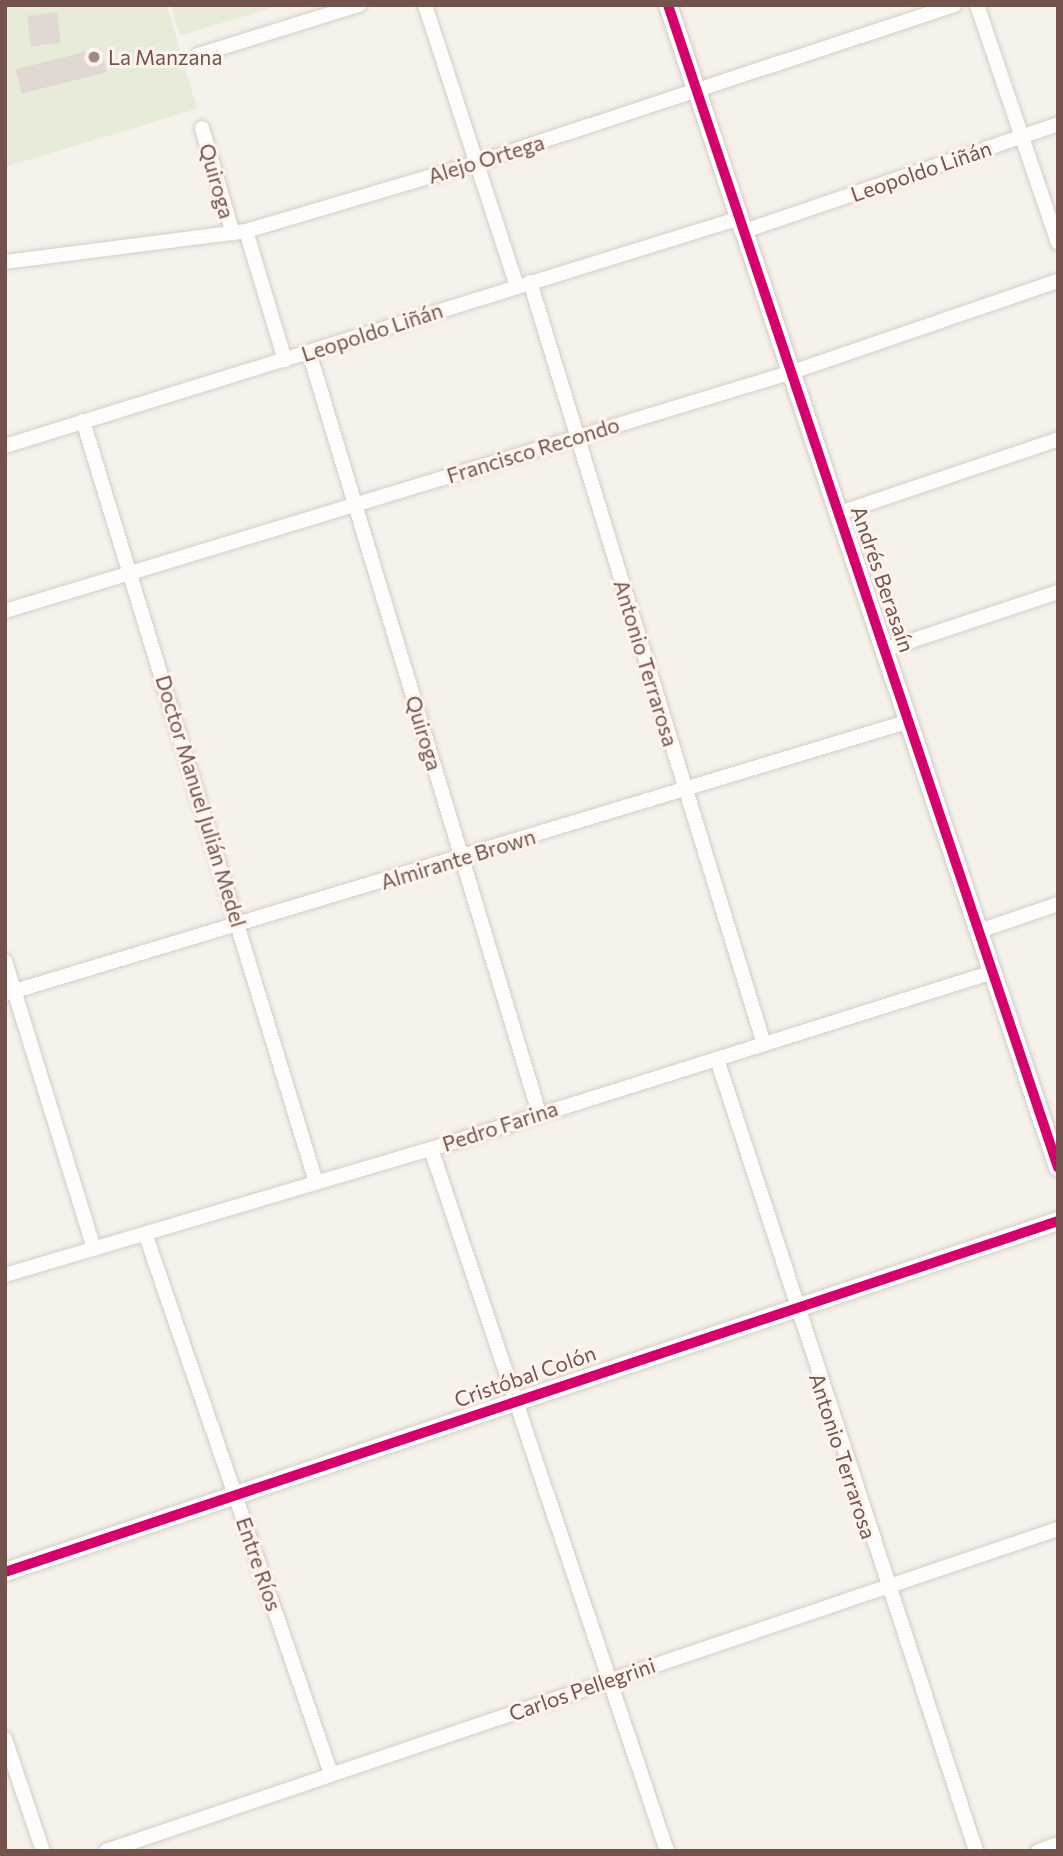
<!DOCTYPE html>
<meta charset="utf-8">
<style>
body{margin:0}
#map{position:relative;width:1063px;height:1856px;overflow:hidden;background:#f6f1eb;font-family:Commissioner,sans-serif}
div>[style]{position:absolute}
.green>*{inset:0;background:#e6ecd7}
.building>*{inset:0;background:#e2d8d3;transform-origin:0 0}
.roads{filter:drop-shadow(0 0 2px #d5ccc8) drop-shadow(0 0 2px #d5ccc8)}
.minor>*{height:14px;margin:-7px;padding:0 7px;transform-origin:7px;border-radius:7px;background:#fefdfc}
.tertiary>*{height:18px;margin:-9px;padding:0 9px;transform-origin:9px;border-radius:9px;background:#fefdfc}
.cycleway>*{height:10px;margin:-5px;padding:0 5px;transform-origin:5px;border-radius:5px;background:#d6006c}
.dots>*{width:19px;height:19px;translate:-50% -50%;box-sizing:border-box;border:4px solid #fef4ed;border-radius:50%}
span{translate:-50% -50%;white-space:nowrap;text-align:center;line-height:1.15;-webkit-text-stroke:6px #fef4ed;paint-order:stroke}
.poi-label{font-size:21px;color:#72544d}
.left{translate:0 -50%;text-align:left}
.street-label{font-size:21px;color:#72544d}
.frame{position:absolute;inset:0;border:7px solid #72544d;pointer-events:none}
</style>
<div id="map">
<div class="green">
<i style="clip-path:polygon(5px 5px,167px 5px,197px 109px,5px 167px)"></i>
<i style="clip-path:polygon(171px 5px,280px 5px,180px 36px)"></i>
</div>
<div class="building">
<i style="left:57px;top:12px;width:31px;height:30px;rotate:83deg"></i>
<i style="left:101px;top:48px;width:25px;height:88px;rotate:76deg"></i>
</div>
<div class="roads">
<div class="minor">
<i style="left:425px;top:5px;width:296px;rotate:71.9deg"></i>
<i style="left:977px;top:5px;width:251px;rotate:71.2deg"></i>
<i style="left:198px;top:55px;width:169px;rotate:-17.3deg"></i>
<i style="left:202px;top:128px;width:110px;rotate:73.7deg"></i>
<i style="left:246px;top:231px;width:135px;rotate:73.2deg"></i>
<i style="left:744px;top:231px;width:332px;rotate:-18.8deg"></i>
<i style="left:5px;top:262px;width:243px;rotate:-7.3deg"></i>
<i style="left:246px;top:231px;width:240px;rotate:-16.5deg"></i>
<i style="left:476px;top:163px;width:504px;rotate:-18.26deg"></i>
<i style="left:530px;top:282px;width:797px;rotate:72.93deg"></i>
<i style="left:309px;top:352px;width:795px;rotate:73.18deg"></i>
<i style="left:83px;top:421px;width:796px;rotate:72.98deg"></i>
<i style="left:5px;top:446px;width:770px;rotate:-17.23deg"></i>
<i style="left:840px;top:513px;width:230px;rotate:-18.7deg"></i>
<i style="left:5px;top:611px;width:822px;rotate:-16.89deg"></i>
<i style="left:792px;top:372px;width:281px;rotate:-18.9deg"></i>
<i style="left:887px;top:649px;width:180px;rotate:-18.4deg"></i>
<i style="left:979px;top:931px;width:83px;rotate:-18.9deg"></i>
<i style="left:5px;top:961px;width:301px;rotate:72.8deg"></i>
<i style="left:5px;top:994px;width:945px;rotate:-16.79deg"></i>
<i style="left:717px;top:1059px;width:833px;rotate:71.89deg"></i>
<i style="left:431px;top:1149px;width:741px;rotate:71.42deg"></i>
<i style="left:146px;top:1236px;width:569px;rotate:71.02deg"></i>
<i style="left:5px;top:1275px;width:444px;rotate:-16.5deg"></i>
<i style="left:431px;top:1149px;width:589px;rotate:-17.48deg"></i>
<i style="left:5px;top:1739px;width:118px;rotate:71.3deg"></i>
<i style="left:106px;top:1851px;width:1005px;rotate:-18.69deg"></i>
<i style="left:1038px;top:1851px;width:21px;rotate:-19deg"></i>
</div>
<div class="tertiary">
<i style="left:668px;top:5px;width:1226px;rotate:71.45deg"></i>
<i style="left:5px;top:1572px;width:1110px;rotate:-18.43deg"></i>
</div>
</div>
<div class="cycleway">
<i style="left:668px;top:5px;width:1226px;rotate:71.45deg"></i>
<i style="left:5px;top:1572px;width:1110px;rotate:-18.43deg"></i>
</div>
<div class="dots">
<i style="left:94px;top:57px;background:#a08b84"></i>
</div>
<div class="poi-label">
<span class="left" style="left:108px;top:57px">La Manzana</span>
</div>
<div class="street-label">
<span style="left:486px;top:159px;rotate:-17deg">Alejo Ortega</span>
<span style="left:921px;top:171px;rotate:-19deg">Leopoldo Liñán</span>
<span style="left:217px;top:181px;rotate:74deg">Quiroga</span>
<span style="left:372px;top:332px;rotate:-18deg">Leopoldo Liñán</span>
<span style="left:533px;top:450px;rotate:-17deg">Francisco Recondo</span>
<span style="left:883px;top:579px;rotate:71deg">Andrés Berasaín</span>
<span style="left:646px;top:663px;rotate:73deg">Antonio Terrarosa</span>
<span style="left:424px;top:733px;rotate:73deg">Quiroga</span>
<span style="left:201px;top:801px;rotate:73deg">Doctor Manuel Julián Medel</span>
<span style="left:458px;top:859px;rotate:-17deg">Almirante Brown</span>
<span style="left:500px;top:1126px;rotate:-18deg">Pedro Farina</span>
<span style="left:525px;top:1376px;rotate:-19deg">Cristóbal Colón</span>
<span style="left:843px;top:1456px;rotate:72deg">Antonio Terrarosa</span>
<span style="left:259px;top:1564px;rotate:71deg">Entre Ríos</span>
<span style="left:582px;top:1689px;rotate:-19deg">Carlos Pellegrini</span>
</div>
<div class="frame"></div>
</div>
